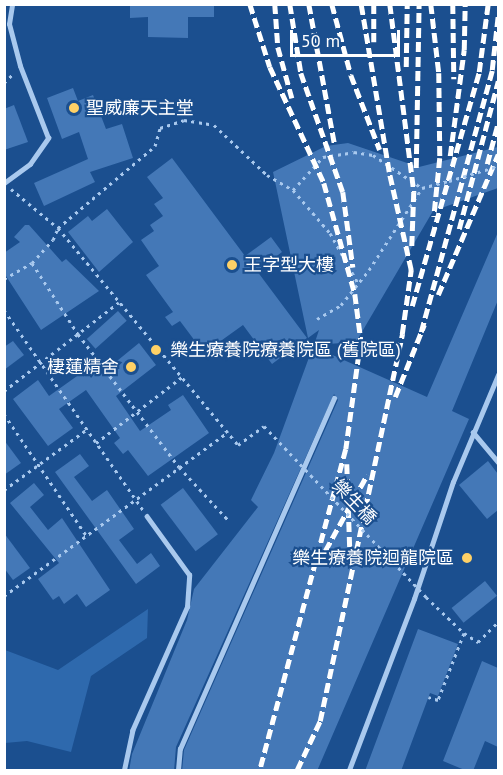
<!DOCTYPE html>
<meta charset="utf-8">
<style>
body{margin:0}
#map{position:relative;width:503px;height:775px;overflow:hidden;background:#1b4f8f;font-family:"PT Sans","Noto Sans TC",sans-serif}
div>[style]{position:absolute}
.green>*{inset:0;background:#2e69ad}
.building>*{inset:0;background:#4478b7;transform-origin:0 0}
.path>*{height:3px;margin-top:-1.5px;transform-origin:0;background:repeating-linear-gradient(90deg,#a9c9ee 0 3px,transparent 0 7.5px)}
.lane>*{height:4.5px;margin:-2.25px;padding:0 2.25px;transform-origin:2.25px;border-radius:2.25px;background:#a9c9ee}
.rail>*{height:4.5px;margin-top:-2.25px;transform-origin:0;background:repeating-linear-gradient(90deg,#fff 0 10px,transparent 0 14.5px)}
.path-bridge>*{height:3px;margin-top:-1.5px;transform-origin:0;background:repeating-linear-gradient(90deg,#a9c9ee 0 3px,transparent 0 7.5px)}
.dots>*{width:16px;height:16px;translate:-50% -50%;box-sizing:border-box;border:3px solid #1b4f8f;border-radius:50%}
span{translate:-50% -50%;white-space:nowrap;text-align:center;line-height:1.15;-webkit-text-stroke:4.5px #1b4f8f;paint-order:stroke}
.poi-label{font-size:18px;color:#fff}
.left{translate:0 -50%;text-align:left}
.right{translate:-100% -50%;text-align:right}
.street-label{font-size:18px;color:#fff}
.frame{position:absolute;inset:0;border:6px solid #fff;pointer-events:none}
.scale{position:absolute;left:290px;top:30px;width:110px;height:27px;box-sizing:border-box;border:3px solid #fff;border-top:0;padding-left:8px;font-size:18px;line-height:21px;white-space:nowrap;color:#fff;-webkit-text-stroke:4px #1b4f8f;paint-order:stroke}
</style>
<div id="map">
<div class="green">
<i style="clip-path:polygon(148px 609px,147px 638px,91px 676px,71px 752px,27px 741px,5px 743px,5px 650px,58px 670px)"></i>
</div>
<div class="building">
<i style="clip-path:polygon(130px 4px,214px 4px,214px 17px,188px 17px,188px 38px,148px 37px,148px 17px,130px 18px)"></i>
<i style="clip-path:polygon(73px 88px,78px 101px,93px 95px,106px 129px,122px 124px,133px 158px,90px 172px,95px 182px,44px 206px,34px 183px,88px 159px,79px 132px,62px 139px,47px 98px)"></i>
<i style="clip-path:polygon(14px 105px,28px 142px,4px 150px,4px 109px)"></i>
<i style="clip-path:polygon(348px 143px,419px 167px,498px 147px,498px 188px,433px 211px,356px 342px,314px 345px,319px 330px,308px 338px,273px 172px,326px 146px)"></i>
<i style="clip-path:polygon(172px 158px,245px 256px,271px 237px,282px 252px,257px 271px,307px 338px,272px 364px,243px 325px,204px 353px,180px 321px,172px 326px,165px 317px,173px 312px,146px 275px,159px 266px,141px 240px,154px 231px,150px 225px,163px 216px,154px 204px,163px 198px,147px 177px)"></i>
<i style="clip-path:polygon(107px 209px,133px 242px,99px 272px,68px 232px,88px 216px,92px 221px)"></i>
<i style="clip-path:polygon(25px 225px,29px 225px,62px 262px,66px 259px,99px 291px,41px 330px,4px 273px,4px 253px,20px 242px,14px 237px)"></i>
<i style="clip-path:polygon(498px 232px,498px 300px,452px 411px,469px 419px,317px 771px,182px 771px,184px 750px,338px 400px,334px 394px,176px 747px,174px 771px,129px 771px,132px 754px,187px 620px,194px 589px,258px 507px,251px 500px,274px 453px,311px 352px,310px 345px,427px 397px)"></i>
<i style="left:118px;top:311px;width:13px;height:42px;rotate:48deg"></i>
<i style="clip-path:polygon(13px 341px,24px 355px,4px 370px,4px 347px)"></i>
<i style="clip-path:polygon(139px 343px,156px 365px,116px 396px,140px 431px,171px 410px,168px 405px,183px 395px,209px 433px,148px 476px,128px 450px,123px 454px,114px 443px,120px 438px,86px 390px,59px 409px,73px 428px,48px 446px,13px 399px,38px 380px,49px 396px,94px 364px,101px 374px)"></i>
<i style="clip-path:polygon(4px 440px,21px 463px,4px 475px)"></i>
<i style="clip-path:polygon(80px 454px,89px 466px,74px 477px,92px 501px,107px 490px,134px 529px,119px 540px,137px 564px,151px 553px,160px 566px,136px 584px,55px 472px)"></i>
<i style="clip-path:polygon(488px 461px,498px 474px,498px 510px,487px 519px,459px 485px)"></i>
<i style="clip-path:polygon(34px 483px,44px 495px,30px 507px,48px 530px,62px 518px,110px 590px,86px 607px,77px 594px,64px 604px,59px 596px,53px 600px,38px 579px,59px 563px,10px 503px)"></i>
<i style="left:183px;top:488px;width:58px;height:28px;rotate:53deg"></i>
<i style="clip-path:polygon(4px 533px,30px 568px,13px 580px,4px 568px)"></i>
<i style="left:485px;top:581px;width:19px;height:43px;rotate:51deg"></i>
<i style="clip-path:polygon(418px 629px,458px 644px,438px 696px,430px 693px,401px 771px,365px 771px)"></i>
<i style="clip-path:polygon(482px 661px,498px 668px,498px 747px,485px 741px,473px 771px,467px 771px,443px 761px)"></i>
</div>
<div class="path">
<i style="left:4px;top:83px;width:13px;rotate:-45deg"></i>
<i style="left:11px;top:189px;width:61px;rotate:39.7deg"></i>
<i style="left:58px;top:228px;width:282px;rotate:50.3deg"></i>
<i style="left:238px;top:445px;width:32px;rotate:-36deg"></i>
<i style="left:293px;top:190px;width:45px;rotate:-47.7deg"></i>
<i style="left:323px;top:157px;width:31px;rotate:-9deg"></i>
<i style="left:354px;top:152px;width:19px;rotate:9deg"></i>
<i style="left:373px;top:155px;width:59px;rotate:34deg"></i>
<i style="left:422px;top:188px;width:28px;rotate:-15deg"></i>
<i style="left:32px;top:263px;width:85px;rotate:57.1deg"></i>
<i style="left:78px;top:334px;width:167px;rotate:52.8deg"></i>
<i style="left:179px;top:467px;width:72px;rotate:47.2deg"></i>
<i style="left:4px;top:279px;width:32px;rotate:-30deg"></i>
<i style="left:32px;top:263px;width:31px;rotate:-48deg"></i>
<i style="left:53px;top:240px;width:13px;rotate:-67deg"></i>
<i style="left:58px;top:228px;width:127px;rotate:-40.2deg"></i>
<i style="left:155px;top:146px;width:19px;rotate:-74deg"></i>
<i style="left:160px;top:128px;width:25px;rotate:-18deg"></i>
<i style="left:184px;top:120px;width:30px;rotate:9deg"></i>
<i style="left:214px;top:125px;width:73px;rotate:43.3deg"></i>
<i style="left:267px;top:175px;width:30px;rotate:30deg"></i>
<i style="left:293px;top:190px;width:57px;rotate:49.3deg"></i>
<i style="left:330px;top:233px;width:57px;rotate:60.8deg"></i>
<i style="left:4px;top:310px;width:244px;rotate:55.2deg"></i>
<i style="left:317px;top:319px;width:28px;rotate:-30deg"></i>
<i style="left:341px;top:305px;width:45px;rotate:-51.3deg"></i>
<i style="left:369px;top:270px;width:98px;rotate:-57.1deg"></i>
<i style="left:4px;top:391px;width:145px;rotate:-37.7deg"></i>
<i style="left:4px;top:414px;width:146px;rotate:55.9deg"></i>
<i style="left:96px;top:443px;width:108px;rotate:-37.5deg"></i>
<i style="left:4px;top:490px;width:102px;rotate:-36.2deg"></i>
<i style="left:4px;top:596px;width:278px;rotate:-36.2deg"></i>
<i style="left:426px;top:597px;width:52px;rotate:43.5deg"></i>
<i style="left:464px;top:633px;width:72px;rotate:111.2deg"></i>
<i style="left:438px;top:700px;width:10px;rotate:-163deg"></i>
<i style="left:464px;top:633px;width:17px;rotate:33deg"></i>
<i style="left:478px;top:642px;width:28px;rotate:-45deg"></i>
</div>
<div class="lane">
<i style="left:4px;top:183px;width:32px;rotate:-36deg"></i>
<i style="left:30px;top:164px;width:32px;rotate:-55deg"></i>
<i style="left:48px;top:138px;width:77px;rotate:-111.3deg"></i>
<i style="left:20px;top:66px;width:43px;rotate:-104.7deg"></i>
<i style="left:9px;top:24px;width:20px;rotate:-81deg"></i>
<i style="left:473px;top:432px;width:39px;rotate:50deg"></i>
<i style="left:124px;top:770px;width:40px;rotate:-78deg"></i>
<i style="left:132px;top:731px;width:136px;rotate:-66.1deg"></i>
<i style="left:187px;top:607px;width:32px;rotate:-86deg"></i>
<i style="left:189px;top:575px;width:72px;rotate:-125.9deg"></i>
<i style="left:178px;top:770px;width:21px;rotate:-85deg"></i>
<i style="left:180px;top:749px;width:383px;rotate:-66.3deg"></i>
<i style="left:349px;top:770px;width:183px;rotate:-69.2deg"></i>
<i style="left:414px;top:599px;width:123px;rotate:-71.6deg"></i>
<i style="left:453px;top:482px;width:116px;rotate:-67.2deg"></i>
</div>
<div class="rail">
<i style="left:250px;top:4px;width:66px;rotate:72.4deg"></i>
<i style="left:270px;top:67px;width:128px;rotate:65deg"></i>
<i style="left:324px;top:183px;width:115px;rotate:74.4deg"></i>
<i style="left:355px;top:294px;width:46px;rotate:82.6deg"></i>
<i style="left:361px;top:340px;width:110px;rotate:97.8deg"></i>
<i style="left:346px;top:449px;width:332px;rotate:105deg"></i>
<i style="left:275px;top:4px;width:43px;rotate:86deg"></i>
<i style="left:278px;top:47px;width:53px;rotate:74.6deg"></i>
<i style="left:290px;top:4px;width:70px;rotate:80.9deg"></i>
<i style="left:301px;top:73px;width:126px;rotate:70.6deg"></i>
<i style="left:343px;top:192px;width:76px;rotate:82.4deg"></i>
<i style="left:309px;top:4px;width:144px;rotate:79.6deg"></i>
<i style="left:332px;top:4px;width:73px;rotate:75deg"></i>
<i style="left:351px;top:75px;width:80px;rotate:68.9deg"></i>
<i style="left:374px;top:4px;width:38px;rotate:90deg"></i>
<i style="left:390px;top:4px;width:190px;rotate:82.7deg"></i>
<i style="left:414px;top:192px;width:54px;rotate:92.1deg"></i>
<i style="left:431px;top:4px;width:69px;rotate:83.4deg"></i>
<i style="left:439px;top:73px;width:85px;rotate:89.3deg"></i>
<i style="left:440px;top:158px;width:59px;rotate:95.8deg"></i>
<i style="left:453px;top:4px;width:75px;rotate:89.2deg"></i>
<i style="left:406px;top:67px;width:63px;rotate:-89.1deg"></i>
<i style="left:450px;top:156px;width:107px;rotate:-82.5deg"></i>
<i style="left:464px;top:50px;width:46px;rotate:-88.8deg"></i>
<i style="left:487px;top:164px;width:42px;rotate:-75deg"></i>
<i style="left:416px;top:168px;width:164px;rotate:-89deg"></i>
<i style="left:459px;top:229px;width:153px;rotate:-75.2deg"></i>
<i style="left:438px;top:295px;width:153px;rotate:-66.9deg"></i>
<i style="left:412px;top:306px;width:243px;rotate:-74deg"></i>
<i style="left:479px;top:72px;width:69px;rotate:-82.5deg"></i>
<i style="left:421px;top:332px;width:271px;rotate:-74.8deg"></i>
<i style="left:492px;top:70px;width:54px;rotate:-83.7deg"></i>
<i style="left:395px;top:397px;width:78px;rotate:-68.1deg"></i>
<i style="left:347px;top:464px;width:84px;rotate:88deg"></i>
<i style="left:325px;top:551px;width:87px;rotate:-61.1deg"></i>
<i style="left:297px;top:770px;width:54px;rotate:-64.9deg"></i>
<i style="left:320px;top:721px;width:396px;rotate:-78deg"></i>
<i style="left:402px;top:334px;width:65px;rotate:-82deg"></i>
<i style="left:411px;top:270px;width:100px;rotate:-102.7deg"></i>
<i style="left:389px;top:172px;width:170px;rotate:-99.5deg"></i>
</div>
<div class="path-bridge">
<i style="left:449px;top:181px;width:51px;rotate:-17deg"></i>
<i style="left:264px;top:426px;width:236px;rotate:46.5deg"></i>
</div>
<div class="dots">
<i style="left:74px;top:108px;background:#ffd166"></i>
<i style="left:232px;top:265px;background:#ffd166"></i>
<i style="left:156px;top:350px;background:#ffd166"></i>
<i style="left:131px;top:367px;background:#ffd166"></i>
<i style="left:467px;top:558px;background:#ffd166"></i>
</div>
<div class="poi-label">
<span class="left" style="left:86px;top:108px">聖威廉天主堂</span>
<span class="left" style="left:244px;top:265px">王字型大樓</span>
<span class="left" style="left:170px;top:350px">樂生療養院療養院區 (舊院區)</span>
<span class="right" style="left:119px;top:367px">棲蓮精舍</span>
<span class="right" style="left:454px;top:558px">樂生療養院迴龍院區</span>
</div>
<div class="street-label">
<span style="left:354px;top:502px;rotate:46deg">樂生橋</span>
</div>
<div class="frame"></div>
<div class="scale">50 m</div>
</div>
